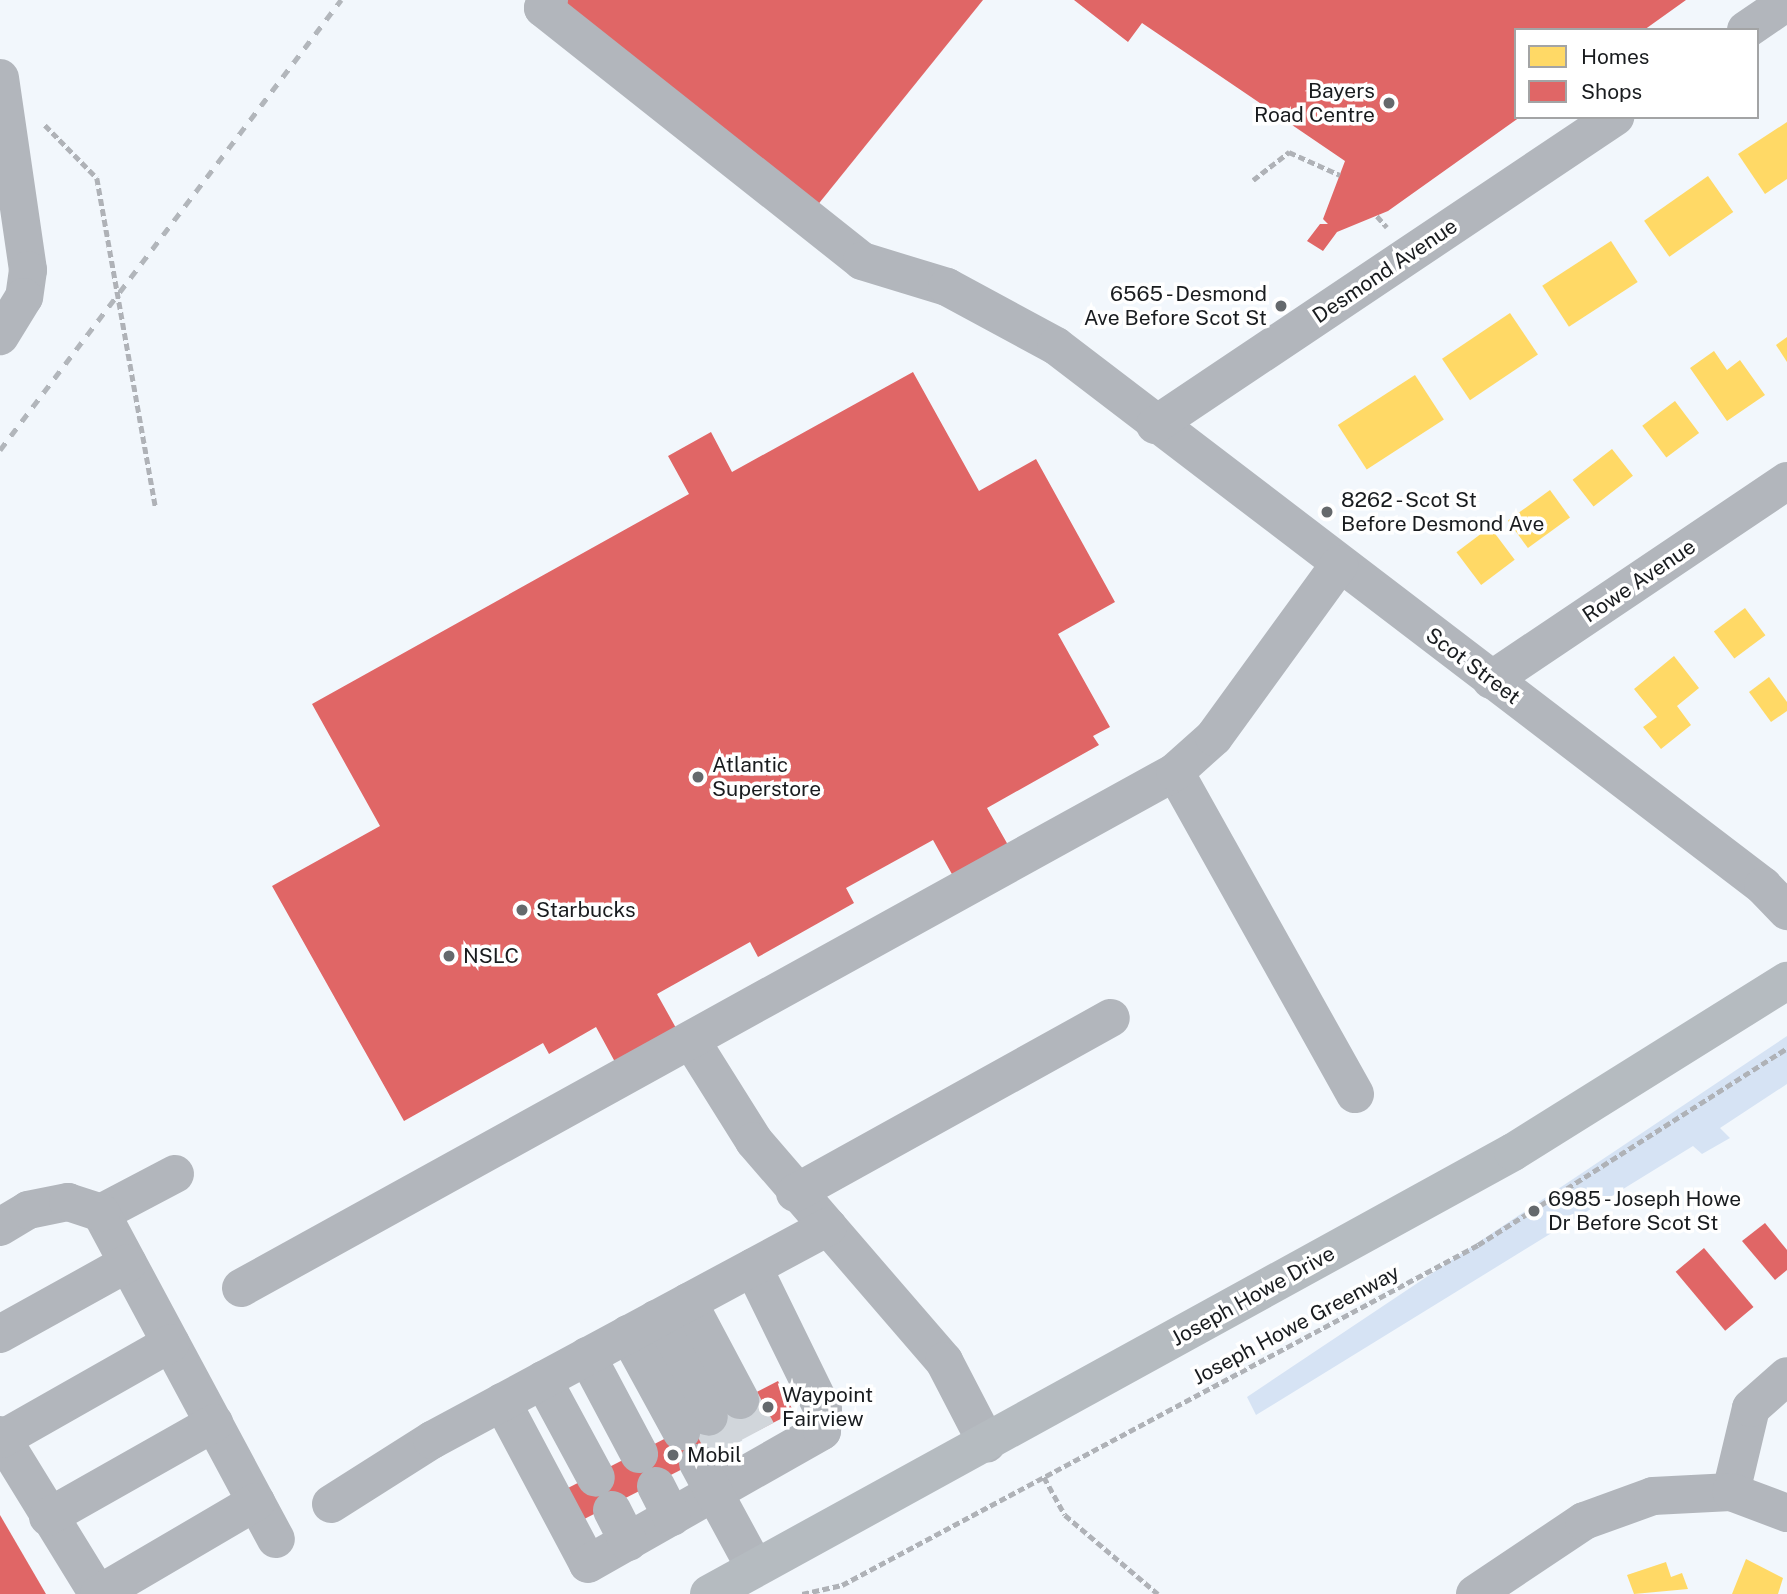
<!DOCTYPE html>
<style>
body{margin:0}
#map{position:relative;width:1787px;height:1594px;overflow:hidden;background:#f2f7fc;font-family:"Public Sans",sans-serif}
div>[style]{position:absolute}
.green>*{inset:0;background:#d6e3f4}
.homes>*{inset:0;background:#ffd966;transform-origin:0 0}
.shops>*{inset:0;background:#e06666;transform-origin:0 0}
.minor-tunnel>*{height:38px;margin-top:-19px;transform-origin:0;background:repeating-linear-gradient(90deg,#d1d6db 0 38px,transparent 0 57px)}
.path>*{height:4.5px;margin-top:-2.25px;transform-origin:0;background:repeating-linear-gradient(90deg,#afb2b7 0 7px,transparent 0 10.5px)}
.minor>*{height:38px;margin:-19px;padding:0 19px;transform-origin:19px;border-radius:19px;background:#b2b6bc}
.major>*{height:38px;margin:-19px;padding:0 19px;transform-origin:19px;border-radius:19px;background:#b5bbc0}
.rail>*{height:5px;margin-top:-2.5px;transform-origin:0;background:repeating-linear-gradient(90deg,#b2b6bb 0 9px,transparent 0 18px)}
.dots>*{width:19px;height:19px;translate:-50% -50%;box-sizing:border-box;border:4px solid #fff;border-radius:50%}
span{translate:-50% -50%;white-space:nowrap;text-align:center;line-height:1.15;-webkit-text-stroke:7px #fff;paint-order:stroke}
.poi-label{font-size:21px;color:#191c1f}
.right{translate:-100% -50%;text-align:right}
.left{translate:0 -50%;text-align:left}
.street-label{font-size:21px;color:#191c1f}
.legend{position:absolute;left:1514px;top:28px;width:245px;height:91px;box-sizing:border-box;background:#fff;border:2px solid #a3a4a5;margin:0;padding:9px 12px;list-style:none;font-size:21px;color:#191c1f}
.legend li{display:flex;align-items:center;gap:14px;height:35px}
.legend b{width:35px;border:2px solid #a3a4a5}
</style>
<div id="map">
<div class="green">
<i style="clip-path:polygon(1787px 1036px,1787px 1084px,1720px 1128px,1730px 1138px,1702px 1154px,1693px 1146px,1256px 1415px,1247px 1397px)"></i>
</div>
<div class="homes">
<i style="clip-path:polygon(1787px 122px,1787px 179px,1765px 194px,1738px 154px)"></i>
<i style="left:1708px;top:176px;width:44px;height:78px;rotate:55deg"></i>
<i style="left:1611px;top:241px;width:49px;height:82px;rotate:57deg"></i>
<i style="left:1510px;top:313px;width:50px;height:82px;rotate:56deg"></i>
<i style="clip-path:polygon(1787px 337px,1787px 362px,1776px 345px)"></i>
<i style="clip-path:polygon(1714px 351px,1727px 370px,1740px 360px,1765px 395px,1727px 421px,1690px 368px)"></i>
<i style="left:1415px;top:375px;width:53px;height:92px;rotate:57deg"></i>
<i style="left:1675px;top:401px;width:40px;height:41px;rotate:53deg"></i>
<i style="left:1612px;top:449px;width:34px;height:50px;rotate:52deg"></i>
<i style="left:1550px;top:490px;width:34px;height:52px;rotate:54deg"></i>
<i style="left:1490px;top:527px;width:41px;height:42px;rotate:53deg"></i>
<i style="left:1745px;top:608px;width:34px;height:39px;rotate:53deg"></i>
<i style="clip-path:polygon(1674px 656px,1699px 688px,1677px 706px,1691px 725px,1661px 749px,1643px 727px,1657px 717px,1634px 689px)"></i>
<i style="clip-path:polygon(1769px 677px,1787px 702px,1787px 711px,1771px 722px,1749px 692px)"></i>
<i style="clip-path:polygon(1746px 1559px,1783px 1578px,1778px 1594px,1732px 1594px)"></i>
<i style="clip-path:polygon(1666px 1562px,1671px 1577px,1682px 1573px,1688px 1589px,1634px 1594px,1627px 1575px)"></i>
</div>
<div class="shops">
<i style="clip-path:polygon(555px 0,983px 0,816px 207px)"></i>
<i style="clip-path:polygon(1074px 0,1686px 0,1644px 30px,1516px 30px,1520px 117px,1388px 211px,1337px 232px,1323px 251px,1307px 241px,1320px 224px,1328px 224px,1323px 219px,1345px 161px,1142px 23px,1128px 42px)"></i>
<i style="clip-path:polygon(913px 372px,979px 491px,1036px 459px,1115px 602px,1058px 634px,1110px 727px,1093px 736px,1099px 745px,987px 808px,1008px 845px,953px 876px,933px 840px,846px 888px,854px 903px,758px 957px,750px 942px,657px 994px,676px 1028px,615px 1062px,596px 1027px,549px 1054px,543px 1043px,404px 1121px,272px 886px,380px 826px,312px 704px,689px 494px,668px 456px,711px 432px,732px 472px)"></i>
<i style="clip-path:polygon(1765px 1223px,1787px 1250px,1787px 1270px,1775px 1280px,1742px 1241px)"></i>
<i style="left:1704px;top:1248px;width:77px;height:37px;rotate:50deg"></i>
<i style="left:778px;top:1381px;width:35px;height:238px;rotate:63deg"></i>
<i style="clip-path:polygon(0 1515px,46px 1594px,0 1594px)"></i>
</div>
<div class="minor-tunnel">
<i style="left:740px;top:1400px;width:36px;rotate:62deg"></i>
<i style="left:709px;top:1417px;width:36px;rotate:63deg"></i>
</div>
<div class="path">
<i style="left:45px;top:125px;width:74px;rotate:45.5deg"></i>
<i style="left:97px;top:178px;width:335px;rotate:79.9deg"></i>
<i style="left:1253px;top:180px;width:46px;rotate:-37.9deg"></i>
<i style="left:1289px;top:152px;width:56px;rotate:24.3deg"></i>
<i style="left:1377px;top:216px;width:15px;rotate:48deg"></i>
<i style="left:1044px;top:1477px;width:43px;rotate:61.1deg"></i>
<i style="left:1065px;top:1515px;width:122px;rotate:40.3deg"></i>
<i style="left:802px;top:1594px;width:41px;rotate:-12.7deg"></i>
<i style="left:842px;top:1585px;width:721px;rotate:-28.13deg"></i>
<i style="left:1478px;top:1245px;width:366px;rotate:-32.5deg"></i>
</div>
<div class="minor">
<i style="left:549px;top:0;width:10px;rotate:127deg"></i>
<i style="left:543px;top:8px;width:407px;rotate:38.4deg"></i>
<i style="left:862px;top:261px;width:89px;rotate:17deg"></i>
<i style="left:947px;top:287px;width:124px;rotate:28.4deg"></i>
<i style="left:1056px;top:346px;width:890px;rotate:37.37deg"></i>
<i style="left:1763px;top:886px;width:35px;rotate:46deg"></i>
<i style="left:1746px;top:30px;width:50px;rotate:-34.3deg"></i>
<i style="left:0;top:78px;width:194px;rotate:81.7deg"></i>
<i style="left:28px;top:270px;width:27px;rotate:98deg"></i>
<i style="left:24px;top:297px;width:46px;rotate:121.6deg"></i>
<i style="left:1155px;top:425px;width:554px;rotate:-33.8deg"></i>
<i style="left:1491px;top:680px;width:357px;rotate:-33.9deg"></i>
<i style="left:1175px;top:772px;width:369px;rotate:60.8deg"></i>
<i style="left:692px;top:1042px;width:117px;rotate:57.9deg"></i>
<i style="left:754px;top:1141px;width:291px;rotate:49.2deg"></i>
<i style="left:944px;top:1361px;width:93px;rotate:62.6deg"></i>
<i style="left:175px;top:1174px;width:84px;rotate:152.2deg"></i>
<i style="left:101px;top:1213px;width:370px;rotate:61.8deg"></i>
<i style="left:795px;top:1193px;width:361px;rotate:-29deg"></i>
<i style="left:0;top:1227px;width:33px;rotate:-31deg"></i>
<i style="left:28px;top:1210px;width:41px;rotate:-11.3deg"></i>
<i style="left:68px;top:1202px;width:35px;rotate:18deg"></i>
<i style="left:241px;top:1288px;width:1067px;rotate:-28.92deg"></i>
<i style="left:1175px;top:772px;width:52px;rotate:-41.9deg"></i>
<i style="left:1214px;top:737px;width:213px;rotate:-54deg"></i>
<i style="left:688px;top:1302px;width:111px;rotate:62deg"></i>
<i style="left:656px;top:1319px;width:111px;rotate:61.6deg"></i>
<i style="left:0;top:1334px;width:146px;rotate:-29deg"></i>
<i style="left:628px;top:1334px;width:111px;rotate:61.3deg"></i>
<i style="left:587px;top:1356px;width:111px;rotate:62deg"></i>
<i style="left:543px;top:1380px;width:111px;rotate:61.6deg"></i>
<i style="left:502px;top:1402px;width:183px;rotate:62deg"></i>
<i style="left:588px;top:1564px;width:269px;rotate:-29.6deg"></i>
<i style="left:822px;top:1431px;width:21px;rotate:-87deg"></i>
<i style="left:823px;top:1410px;width:159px;rotate:-116.1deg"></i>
<i style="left:0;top:1435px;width:187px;rotate:58.4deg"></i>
<i style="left:2px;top:1439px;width:194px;rotate:-29.6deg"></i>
<i style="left:698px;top:1463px;width:119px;rotate:61.5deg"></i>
<i style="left:656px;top:1486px;width:35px;rotate:63deg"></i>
<i style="left:1731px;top:1492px;width:86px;rotate:-76.6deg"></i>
<i style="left:1751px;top:1408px;width:48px;rotate:-41.6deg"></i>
<i style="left:331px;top:1504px;width:120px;rotate:-32.4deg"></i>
<i style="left:432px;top:1440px;width:450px;rotate:-28.3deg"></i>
<i style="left:612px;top:1510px;width:36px;rotate:63deg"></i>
<i style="left:48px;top:1517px;width:191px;rotate:-29.5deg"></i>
<i style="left:99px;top:1594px;width:182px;rotate:-30.4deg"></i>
<i style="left:1475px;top:1594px;width:131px;rotate:-33.8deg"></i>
<i style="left:1584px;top:1521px;width:73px;rotate:-19.9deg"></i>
<i style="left:1653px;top:1496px;width:78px;rotate:-2.9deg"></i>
<i style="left:1731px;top:1492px;width:60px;rotate:20.6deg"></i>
</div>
<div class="major">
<i style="left:709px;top:1594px;width:917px;rotate:-28.8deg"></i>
<i style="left:1513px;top:1152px;width:323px;rotate:-32deg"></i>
</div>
<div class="rail">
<i style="left:0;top:450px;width:565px;rotate:-52.85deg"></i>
</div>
<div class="dots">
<i style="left:1389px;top:103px;background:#65696c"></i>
<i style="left:1281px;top:306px;background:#65696c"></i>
<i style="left:1327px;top:512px;background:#65696c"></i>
<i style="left:698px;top:777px;background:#65696c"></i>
<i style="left:522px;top:910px;background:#65696c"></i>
<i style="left:449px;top:956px;background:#65696c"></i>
<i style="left:1534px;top:1211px;background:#65696c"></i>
<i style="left:768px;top:1407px;background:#65696c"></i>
<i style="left:673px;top:1455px;background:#65696c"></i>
</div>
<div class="poi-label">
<span class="right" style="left:1375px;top:103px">Bayers<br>Road Centre</span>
<span class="right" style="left:1267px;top:306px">6565 - Desmond<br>Ave Before Scot St</span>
<span class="left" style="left:1341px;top:512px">8262 - Scot St<br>Before Desmond Ave</span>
<span class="left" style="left:712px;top:777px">Atlantic<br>Superstore</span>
<span class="left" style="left:536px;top:910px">Starbucks</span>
<span class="left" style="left:463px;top:956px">NSLC</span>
<span class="left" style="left:1548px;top:1211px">6985 - Joseph Howe<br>Dr Before Scot St</span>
<span class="left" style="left:782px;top:1407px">Waypoint<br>Fairview</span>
<span class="left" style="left:687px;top:1455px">Mobil</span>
</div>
<div class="street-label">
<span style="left:1385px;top:271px;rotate:-34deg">Desmond Avenue</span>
<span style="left:1639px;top:581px;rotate:-34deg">Rowe Avenue</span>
<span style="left:1473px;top:666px;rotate:37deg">Scot Street</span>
<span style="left:1253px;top:1296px;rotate:-29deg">Joseph Howe Drive</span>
<span style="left:1296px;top:1325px;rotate:-28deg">Joseph Howe Greenway</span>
</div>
<ul class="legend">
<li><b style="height:19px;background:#ffd966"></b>Homes</li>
<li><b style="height:19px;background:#e06666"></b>Shops</li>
</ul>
</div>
